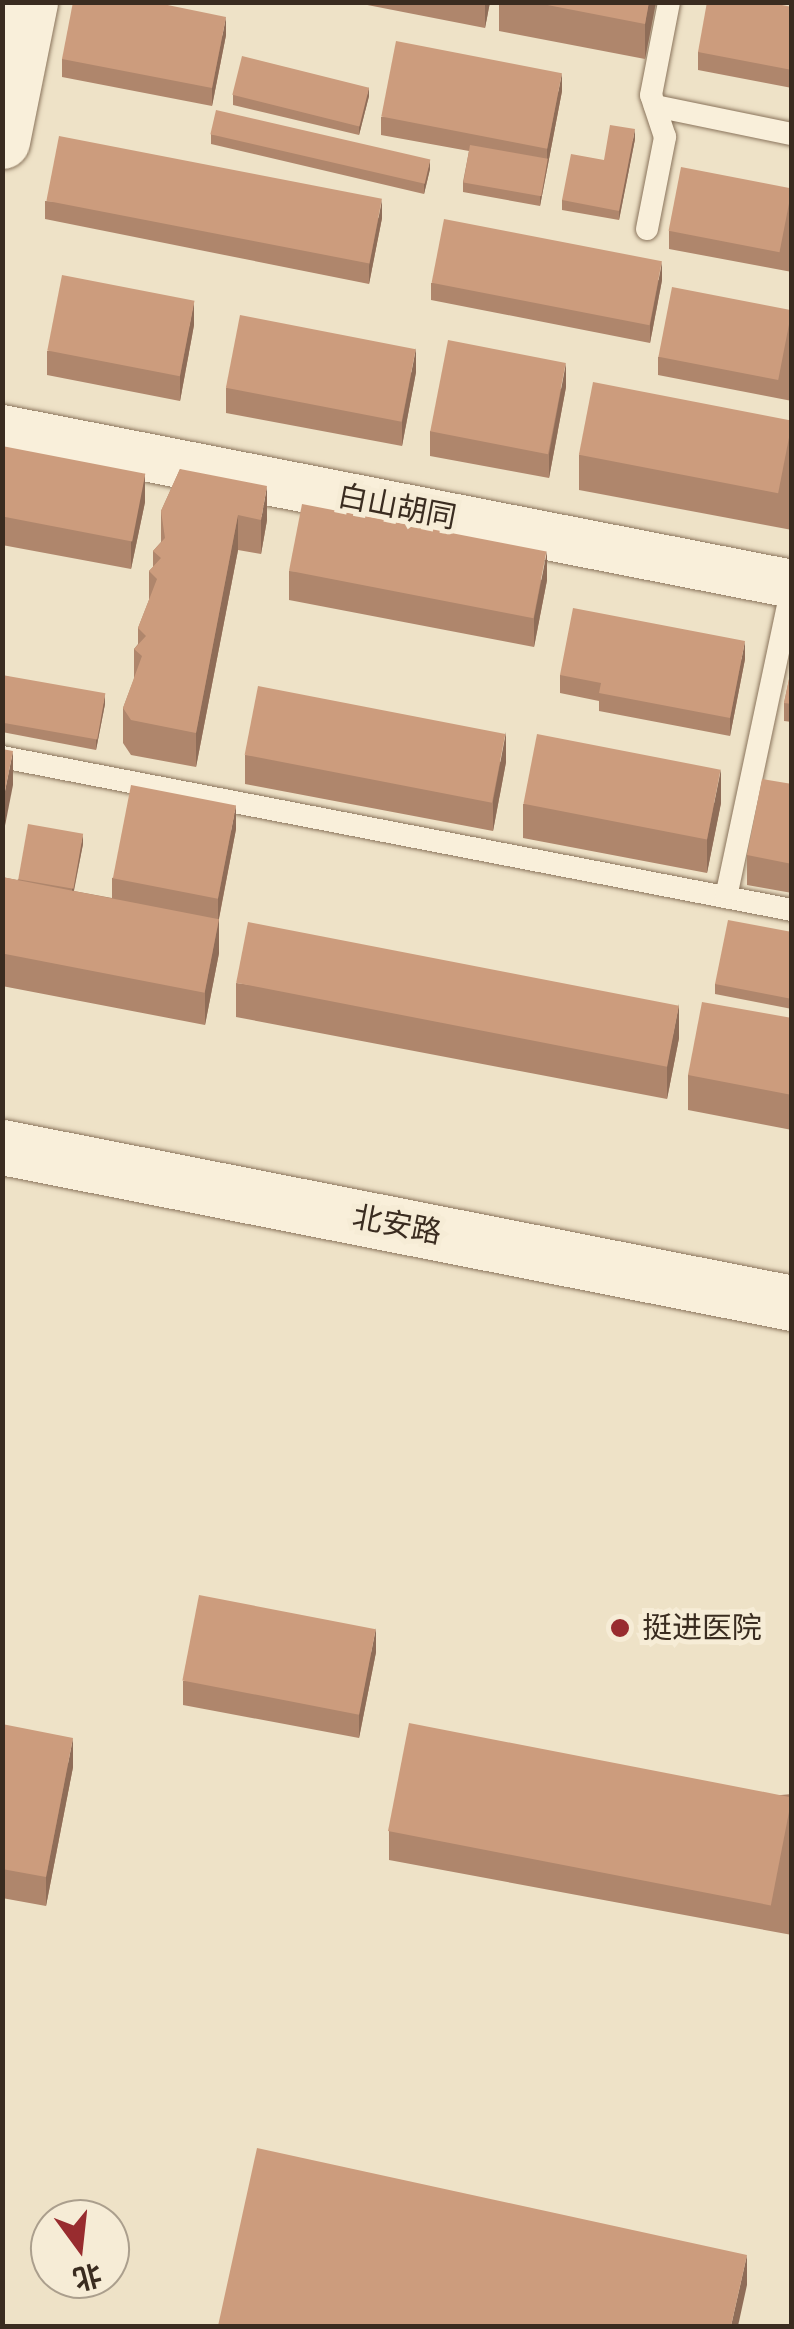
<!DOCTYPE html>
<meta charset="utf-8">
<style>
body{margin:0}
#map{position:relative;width:794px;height:2329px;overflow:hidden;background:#eee2c7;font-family:"Times New Roman","Noto Sans SC",serif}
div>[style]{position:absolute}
.roads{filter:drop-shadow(0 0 2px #8a745c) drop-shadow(0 0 2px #8a745c)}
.service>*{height:22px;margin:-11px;padding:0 11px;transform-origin:11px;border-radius:11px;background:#f9efda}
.minor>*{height:48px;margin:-24px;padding:0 24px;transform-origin:24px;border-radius:24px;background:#f9efda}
.tertiary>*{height:55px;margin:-27.5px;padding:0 27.5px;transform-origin:27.5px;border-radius:27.5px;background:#f9efda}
.wall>*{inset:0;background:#af866c}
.shaded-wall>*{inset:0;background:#8f6d58}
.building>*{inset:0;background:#cc9c7d;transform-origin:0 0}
.dots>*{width:28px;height:28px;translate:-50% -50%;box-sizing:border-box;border:5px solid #f6ecd6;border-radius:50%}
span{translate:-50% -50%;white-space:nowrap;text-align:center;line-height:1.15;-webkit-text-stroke:10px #f6ecd6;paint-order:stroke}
.street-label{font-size:30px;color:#3a2c20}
.poi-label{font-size:30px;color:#3a2c20}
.left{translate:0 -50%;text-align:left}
.frame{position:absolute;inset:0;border:5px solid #3a2c20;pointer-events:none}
.north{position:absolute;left:30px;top:2199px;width:100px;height:100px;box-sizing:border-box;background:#f6ecd6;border:2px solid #ab9f8d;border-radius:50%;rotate:165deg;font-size:28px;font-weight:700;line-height:40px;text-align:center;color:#3a2c20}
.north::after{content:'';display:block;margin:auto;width:35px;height:45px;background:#982c2f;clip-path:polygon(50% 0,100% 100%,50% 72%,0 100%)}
</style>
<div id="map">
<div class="roads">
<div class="service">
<i style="left:655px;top:106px;width:140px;rotate:11.6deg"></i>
<i style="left:647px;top:229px;width:94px;rotate:-78.9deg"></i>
<i style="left:665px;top:137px;width:44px;rotate:-108.4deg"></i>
<i style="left:651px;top:95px;width:95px;rotate:-79deg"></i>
<i style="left:2px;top:757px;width:805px;rotate:10.96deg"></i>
<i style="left:726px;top:897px;width:318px;rotate:-78deg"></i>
</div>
<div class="minor">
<i style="left:2px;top:429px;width:805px;rotate:11.1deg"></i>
</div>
<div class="tertiary">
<i style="left:2px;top:141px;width:142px;rotate:-78.6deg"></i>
<i style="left:2px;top:1147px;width:805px;rotate:11.17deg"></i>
</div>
</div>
<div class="wall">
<i style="clip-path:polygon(352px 2px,490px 2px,485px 28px)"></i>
<i style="clip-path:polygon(499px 2px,656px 2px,645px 59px,499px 31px)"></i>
<i style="clip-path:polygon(792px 7px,792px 88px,698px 70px,698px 52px)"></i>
<i style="clip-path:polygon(226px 35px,212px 106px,62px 77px,62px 59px)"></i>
<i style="clip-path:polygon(562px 91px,540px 206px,463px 192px,463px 182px,469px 151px,381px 135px,381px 117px)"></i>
<i style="clip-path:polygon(233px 95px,369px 96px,359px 135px,233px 105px)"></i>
<i style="clip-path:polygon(211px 134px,430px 169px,424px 194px,211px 144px)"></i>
<i style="clip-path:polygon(635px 139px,619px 220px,562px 210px,562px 200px,604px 160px)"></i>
<i style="clip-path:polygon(792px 189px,792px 272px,669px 249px,669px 231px)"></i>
<i style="clip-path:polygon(45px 201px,382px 218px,369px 284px,45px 219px)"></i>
<i style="clip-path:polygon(662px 280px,650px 343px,431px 300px,431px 283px)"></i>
<i style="clip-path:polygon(792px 310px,792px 401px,658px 375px,658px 357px)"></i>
<i style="clip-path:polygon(194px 325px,180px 401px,47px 375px,47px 351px)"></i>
<i style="clip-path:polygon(416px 372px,402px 446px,226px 413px,226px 388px)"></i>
<i style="clip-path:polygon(566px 387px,549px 478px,430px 456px,430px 431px)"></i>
<i style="clip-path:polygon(792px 420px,792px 530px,579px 490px,579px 455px)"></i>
<i style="clip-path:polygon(2px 446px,145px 502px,131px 569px,2px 545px)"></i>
<i style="clip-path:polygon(180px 469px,267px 520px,261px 554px,238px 550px,196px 767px,131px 755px,123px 743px,123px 708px,134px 679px,134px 649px,138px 644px,138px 628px,149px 600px,149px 571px,153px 567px,153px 551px,161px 542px,161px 511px)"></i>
<i style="clip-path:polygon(289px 571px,547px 580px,534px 647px,289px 600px)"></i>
<i style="clip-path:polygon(745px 659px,730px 736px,599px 711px,599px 701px,560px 693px,560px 675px)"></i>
<i style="clip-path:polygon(792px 665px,792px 722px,784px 721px,784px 703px)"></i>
<i style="clip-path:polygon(2px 675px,105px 704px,96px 750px,2px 732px)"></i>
<i style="clip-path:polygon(245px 755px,506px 762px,493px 831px,245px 784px)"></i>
<i style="clip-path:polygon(792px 784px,792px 893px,747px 885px,747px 855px)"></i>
<i style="clip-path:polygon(721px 803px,707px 873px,523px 838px,523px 804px)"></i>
<i style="clip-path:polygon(236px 829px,219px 919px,219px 953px,205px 1025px,2px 986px,2px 877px,17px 880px,83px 844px,74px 891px,112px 898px,112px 878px)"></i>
<i style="clip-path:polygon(792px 932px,792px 1009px,715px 994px,715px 984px)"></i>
<i style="clip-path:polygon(236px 983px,679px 1038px,667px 1099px,236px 1017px)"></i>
<i style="clip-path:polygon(792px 1018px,792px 1130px,688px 1110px,688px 1075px)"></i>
<i style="clip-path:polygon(376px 1652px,359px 1738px,183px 1705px,183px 1681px)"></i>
<i style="clip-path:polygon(2px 1724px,73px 1767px,46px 1906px,2px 1898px)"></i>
<i style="clip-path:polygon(792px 1794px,792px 1935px,389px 1860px,389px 1831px)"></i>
</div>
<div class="shaded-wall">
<i style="clip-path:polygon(485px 2px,490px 2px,485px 28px)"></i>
<i style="clip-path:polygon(649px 2px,656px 2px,645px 59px,645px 24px)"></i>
<i style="clip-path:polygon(226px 17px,226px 35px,212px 106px,212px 88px)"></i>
<i style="clip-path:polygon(562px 73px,562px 91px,540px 206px,540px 196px,547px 160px,547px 149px)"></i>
<i style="clip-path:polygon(369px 87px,369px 96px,359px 135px,359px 125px)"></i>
<i style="clip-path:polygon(635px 129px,635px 139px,619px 220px,619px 211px)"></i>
<i style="clip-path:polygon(430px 160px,430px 169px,424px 194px,424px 184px)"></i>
<i style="clip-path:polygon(382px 200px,382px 218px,369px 284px,369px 266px)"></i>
<i style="clip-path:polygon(662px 262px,662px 280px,650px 343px,650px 325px)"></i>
<i style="clip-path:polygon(194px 301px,194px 325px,180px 401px,180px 376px)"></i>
<i style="clip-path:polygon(416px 348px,416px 372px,402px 446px,402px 422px)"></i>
<i style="clip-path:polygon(566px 363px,566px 387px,549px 478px,549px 454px)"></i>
<i style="clip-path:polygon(145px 473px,145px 502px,131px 569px,131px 540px)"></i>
<i style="clip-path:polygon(267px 486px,267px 520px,261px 554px,261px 520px)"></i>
<i style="clip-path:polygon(238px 515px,238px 550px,196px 767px,196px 733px)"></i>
<i style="clip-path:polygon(547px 551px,547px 580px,534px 647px,534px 618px)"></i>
<i style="clip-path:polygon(745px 641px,745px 659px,730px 736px,730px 718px)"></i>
<i style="clip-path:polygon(105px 694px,105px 704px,96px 750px,96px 740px)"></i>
<i style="clip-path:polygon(506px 732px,506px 762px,493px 831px,493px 801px)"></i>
<i style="clip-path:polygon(13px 751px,13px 785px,2px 841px,2px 806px)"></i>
<i style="clip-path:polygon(721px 769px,721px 803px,707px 873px,707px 839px)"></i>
<i style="clip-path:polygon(236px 805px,236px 829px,218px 923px,218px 898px)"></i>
<i style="clip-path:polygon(83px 834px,83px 844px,72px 899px,72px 889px)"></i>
<i style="clip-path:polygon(219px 919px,219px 953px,205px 1025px,205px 990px)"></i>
<i style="clip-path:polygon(679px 1004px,679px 1038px,667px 1099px,667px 1065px)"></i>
<i style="clip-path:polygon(376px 1628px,376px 1652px,359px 1738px,359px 1713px)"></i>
<i style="clip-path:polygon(73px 1738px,73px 1767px,46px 1906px,46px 1877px)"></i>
<i style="clip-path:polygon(747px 2255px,747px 2285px,738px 2326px,731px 2326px)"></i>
</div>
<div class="building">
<i style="clip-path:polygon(73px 2px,153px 2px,226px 17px,212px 88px,62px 59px)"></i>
<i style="clip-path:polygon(532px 2px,649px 2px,645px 24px)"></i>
<i style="clip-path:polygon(707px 2px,767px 2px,792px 7px,792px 70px,698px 52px)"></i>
<i style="left:396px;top:41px;width:169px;height:77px;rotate:11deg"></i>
<i style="left:242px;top:56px;width:131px;height:40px;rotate:14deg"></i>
<i style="left:216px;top:110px;width:220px;height:25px;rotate:13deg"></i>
<i style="clip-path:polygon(610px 125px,635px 129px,619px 211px,562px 200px,571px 154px,604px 160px)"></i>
<i style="left:59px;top:136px;width:329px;height:66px;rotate:11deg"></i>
<i style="left:470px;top:145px;width:79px;height:38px;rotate:10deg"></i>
<i style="left:681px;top:167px;width:113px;height:65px;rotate:11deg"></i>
<i style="left:444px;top:219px;width:222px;height:65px;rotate:11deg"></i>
<i style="left:62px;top:275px;width:135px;height:77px;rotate:11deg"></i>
<i style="left:672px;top:287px;width:122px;height:71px;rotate:11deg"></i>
<i style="left:240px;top:315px;width:179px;height:74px;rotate:11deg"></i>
<i style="left:448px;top:340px;width:120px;height:93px;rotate:11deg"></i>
<i style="left:593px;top:382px;width:203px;height:74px;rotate:11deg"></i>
<i style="left:2px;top:446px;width:146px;height:69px;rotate:11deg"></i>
<i style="clip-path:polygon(180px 469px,267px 486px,261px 520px,238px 515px,196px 733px,131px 720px,123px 708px,142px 656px,134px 649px,146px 636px,138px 628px,157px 579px,149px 571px,161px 558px,153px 551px,165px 538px,161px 511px)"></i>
<i style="left:302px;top:504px;width:249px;height:68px;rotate:11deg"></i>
<i style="clip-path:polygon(573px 608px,745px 641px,730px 718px,599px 693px,601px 683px,560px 675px)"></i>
<i style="clip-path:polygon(792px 665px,792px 704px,784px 703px)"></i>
<i style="left:2px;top:675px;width:105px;height:47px;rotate:10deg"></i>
<i style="left:258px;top:686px;width:252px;height:70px;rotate:11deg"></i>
<i style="left:537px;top:734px;width:187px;height:71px;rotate:11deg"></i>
<i style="clip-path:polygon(2px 749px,13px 751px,2px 806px)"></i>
<i style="clip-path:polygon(762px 779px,792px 784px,792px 864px,747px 855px)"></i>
<i style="left:131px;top:785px;width:107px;height:95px;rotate:11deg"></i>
<i style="left:28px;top:824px;width:56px;height:56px;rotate:10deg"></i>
<i style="left:2px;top:877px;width:221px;height:75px;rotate:11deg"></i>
<i style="clip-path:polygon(728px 920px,792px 932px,792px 999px,715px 984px)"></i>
<i style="left:248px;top:922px;width:439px;height:62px;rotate:11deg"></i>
<i style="clip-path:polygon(702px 1002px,792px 1018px,792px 1095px,688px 1075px)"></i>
<i style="left:199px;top:1595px;width:180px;height:87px;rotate:11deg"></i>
<i style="left:409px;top:1723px;width:390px;height:110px;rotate:11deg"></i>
<i style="clip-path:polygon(2px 1724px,73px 1738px,46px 1877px,2px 1869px)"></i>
<i style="clip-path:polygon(257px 2148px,747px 2255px,731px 2326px,218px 2326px)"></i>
</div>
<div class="dots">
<i style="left:620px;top:1628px;background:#982c2f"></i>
</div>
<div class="street-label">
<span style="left:397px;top:507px;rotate:11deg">白山胡同</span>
<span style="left:397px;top:1225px;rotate:11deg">北安路</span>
</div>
<div class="poi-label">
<span class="left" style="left:642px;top:1628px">挺进医院</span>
</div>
<div class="frame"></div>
<div class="north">北</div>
</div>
